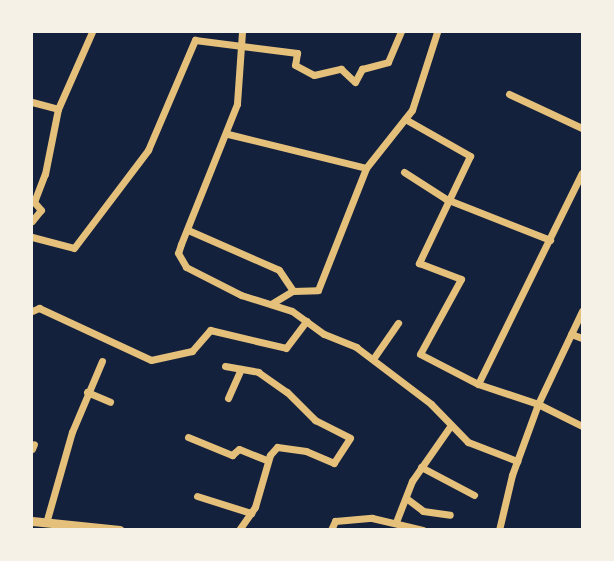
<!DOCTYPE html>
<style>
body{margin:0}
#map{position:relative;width:614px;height:561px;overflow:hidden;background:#14213d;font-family:"Exo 2",sans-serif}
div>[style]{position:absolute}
.minor>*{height:7px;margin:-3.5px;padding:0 3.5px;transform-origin:3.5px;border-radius:3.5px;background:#e5c07b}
.tertiary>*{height:9px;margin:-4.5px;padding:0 4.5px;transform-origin:4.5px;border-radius:4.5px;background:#e5c07b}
span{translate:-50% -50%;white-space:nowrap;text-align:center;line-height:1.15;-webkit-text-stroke:6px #f6f1e7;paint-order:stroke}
.frame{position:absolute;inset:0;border:33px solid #f6f1e7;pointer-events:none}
</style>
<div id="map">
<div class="minor">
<i style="left:242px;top:32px;width:72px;rotate:94deg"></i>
<i style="left:237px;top:104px;width:151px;rotate:111.8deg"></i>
<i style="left:181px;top:244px;width:9px;rotate:108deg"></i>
<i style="left:178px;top:253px;width:16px;rotate:60deg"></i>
<i style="left:186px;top:267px;width:62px;rotate:27deg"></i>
<i style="left:241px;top:295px;width:53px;rotate:17.4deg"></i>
<i style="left:292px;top:311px;width:39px;rotate:36deg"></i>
<i style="left:324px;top:334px;width:35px;rotate:22deg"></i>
<i style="left:356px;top:347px;width:94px;rotate:37.2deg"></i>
<i style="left:431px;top:404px;width:53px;rotate:45.8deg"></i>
<i style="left:468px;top:442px;width:53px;rotate:21.2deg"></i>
<i style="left:509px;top:94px;width:81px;rotate:25deg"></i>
<i style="left:32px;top:102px;width:27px;rotate:15deg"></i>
<i style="left:405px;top:119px;width:75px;rotate:29.6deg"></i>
<i style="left:470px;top:156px;width:119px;rotate:115.5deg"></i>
<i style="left:419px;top:263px;width:45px;rotate:20.9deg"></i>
<i style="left:461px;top:279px;width:85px;rotate:118.7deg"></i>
<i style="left:420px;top:354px;width:65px;rotate:27.3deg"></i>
<i style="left:478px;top:384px;width:63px;rotate:18.4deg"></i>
<i style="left:538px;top:404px;width:49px;rotate:26.6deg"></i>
<i style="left:228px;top:134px;width:142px;rotate:13.8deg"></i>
<i style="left:404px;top:172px;width:50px;rotate:32.7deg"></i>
<i style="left:446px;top:199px;width:112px;rotate:21.5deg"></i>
<i style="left:32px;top:221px;width:14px;rotate:-51deg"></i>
<i style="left:41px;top:210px;width:11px;rotate:-131deg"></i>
<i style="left:34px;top:202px;width:30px;rotate:-69deg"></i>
<i style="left:45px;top:174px;width:66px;rotate:-78.7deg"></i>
<i style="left:58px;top:109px;width:84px;rotate:-66.2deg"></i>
<i style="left:188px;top:230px;width:99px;rotate:23.7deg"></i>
<i style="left:279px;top:270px;width:25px;rotate:56deg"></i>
<i style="left:293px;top:291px;width:25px;rotate:-2deg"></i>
<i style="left:318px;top:290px;width:131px;rotate:-68.5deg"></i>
<i style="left:366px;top:168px;width:74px;rotate:-51.6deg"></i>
<i style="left:412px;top:110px;width:82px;rotate:-72.2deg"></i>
<i style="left:32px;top:237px;width:43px;rotate:14.7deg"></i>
<i style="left:74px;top:248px;width:123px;rotate:-52.9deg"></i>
<i style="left:148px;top:150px;width:120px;rotate:-66.9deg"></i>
<i style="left:195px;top:40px;width:103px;rotate:7.3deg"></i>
<i style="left:297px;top:53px;width:12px;rotate:99deg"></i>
<i style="left:295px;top:65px;width:21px;rotate:28deg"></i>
<i style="left:314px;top:75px;width:28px;rotate:-13deg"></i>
<i style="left:341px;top:69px;width:19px;rotate:43deg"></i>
<i style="left:355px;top:82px;width:15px;rotate:-62deg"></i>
<i style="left:362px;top:69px;width:27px;rotate:-15deg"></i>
<i style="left:388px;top:62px;width:33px;rotate:-67deg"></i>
<i style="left:271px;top:304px;width:26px;rotate:-31deg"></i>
<i style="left:32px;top:311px;width:8px;rotate:-23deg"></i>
<i style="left:39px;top:308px;width:123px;rotate:24.9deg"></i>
<i style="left:151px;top:360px;width:42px;rotate:-12.4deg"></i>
<i style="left:192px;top:351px;width:28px;rotate:-49deg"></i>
<i style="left:210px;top:330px;width:78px;rotate:13.3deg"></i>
<i style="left:286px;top:348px;width:34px;rotate:-53deg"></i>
<i style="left:571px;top:334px;width:12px;rotate:20deg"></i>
<i style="left:373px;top:359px;width:44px;rotate:-55.2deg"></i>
<i style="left:225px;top:366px;width:34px;rotate:10deg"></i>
<i style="left:258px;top:372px;width:35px;rotate:35deg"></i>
<i style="left:287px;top:392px;width:40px;rotate:45deg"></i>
<i style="left:315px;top:420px;width:39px;rotate:27deg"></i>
<i style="left:350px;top:438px;width:30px;rotate:123deg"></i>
<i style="left:334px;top:463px;width:30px;rotate:-157deg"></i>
<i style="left:306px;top:451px;width:29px;rotate:-172deg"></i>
<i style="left:277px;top:447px;width:11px;rotate:131deg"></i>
<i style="left:270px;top:455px;width:54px;rotate:106.1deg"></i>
<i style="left:255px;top:507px;width:28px;rotate:125deg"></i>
<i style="left:478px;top:384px;width:235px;rotate:-63.8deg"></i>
<i style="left:87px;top:392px;width:25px;rotate:23deg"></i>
<i style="left:228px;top:398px;width:32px;rotate:-66deg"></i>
<i style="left:188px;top:437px;width:48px;rotate:22.2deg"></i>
<i style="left:232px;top:455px;width:9px;rotate:-41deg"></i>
<i style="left:239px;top:449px;width:31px;rotate:22deg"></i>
<i style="left:32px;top:449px;width:5px;rotate:-68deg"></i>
<i style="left:421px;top:467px;width:60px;rotate:27.8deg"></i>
<i style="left:197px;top:496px;width:57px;rotate:17.5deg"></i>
<i style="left:406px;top:498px;width:21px;rotate:37deg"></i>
<i style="left:423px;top:511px;width:27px;rotate:8deg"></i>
<i style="left:396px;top:522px;width:44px;rotate:-68.7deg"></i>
<i style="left:412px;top:481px;width:68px;rotate:-55.1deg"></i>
<i style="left:46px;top:523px;width:95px;rotate:-74.1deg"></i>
<i style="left:72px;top:432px;width:77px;rotate:-67.1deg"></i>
<i style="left:331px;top:530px;width:10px;rotate:-66deg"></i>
<i style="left:335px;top:521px;width:37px;rotate:-5deg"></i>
<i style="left:372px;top:518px;width:52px;rotate:13.2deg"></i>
<i style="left:499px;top:530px;width:57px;rotate:-76.7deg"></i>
<i style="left:512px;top:475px;width:76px;rotate:-69.9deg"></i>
<i style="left:538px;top:404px;width:103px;rotate:-64.7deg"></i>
</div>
<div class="tertiary">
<i style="left:32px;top:521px;width:88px;rotate:5.8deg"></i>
</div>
<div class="frame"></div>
</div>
